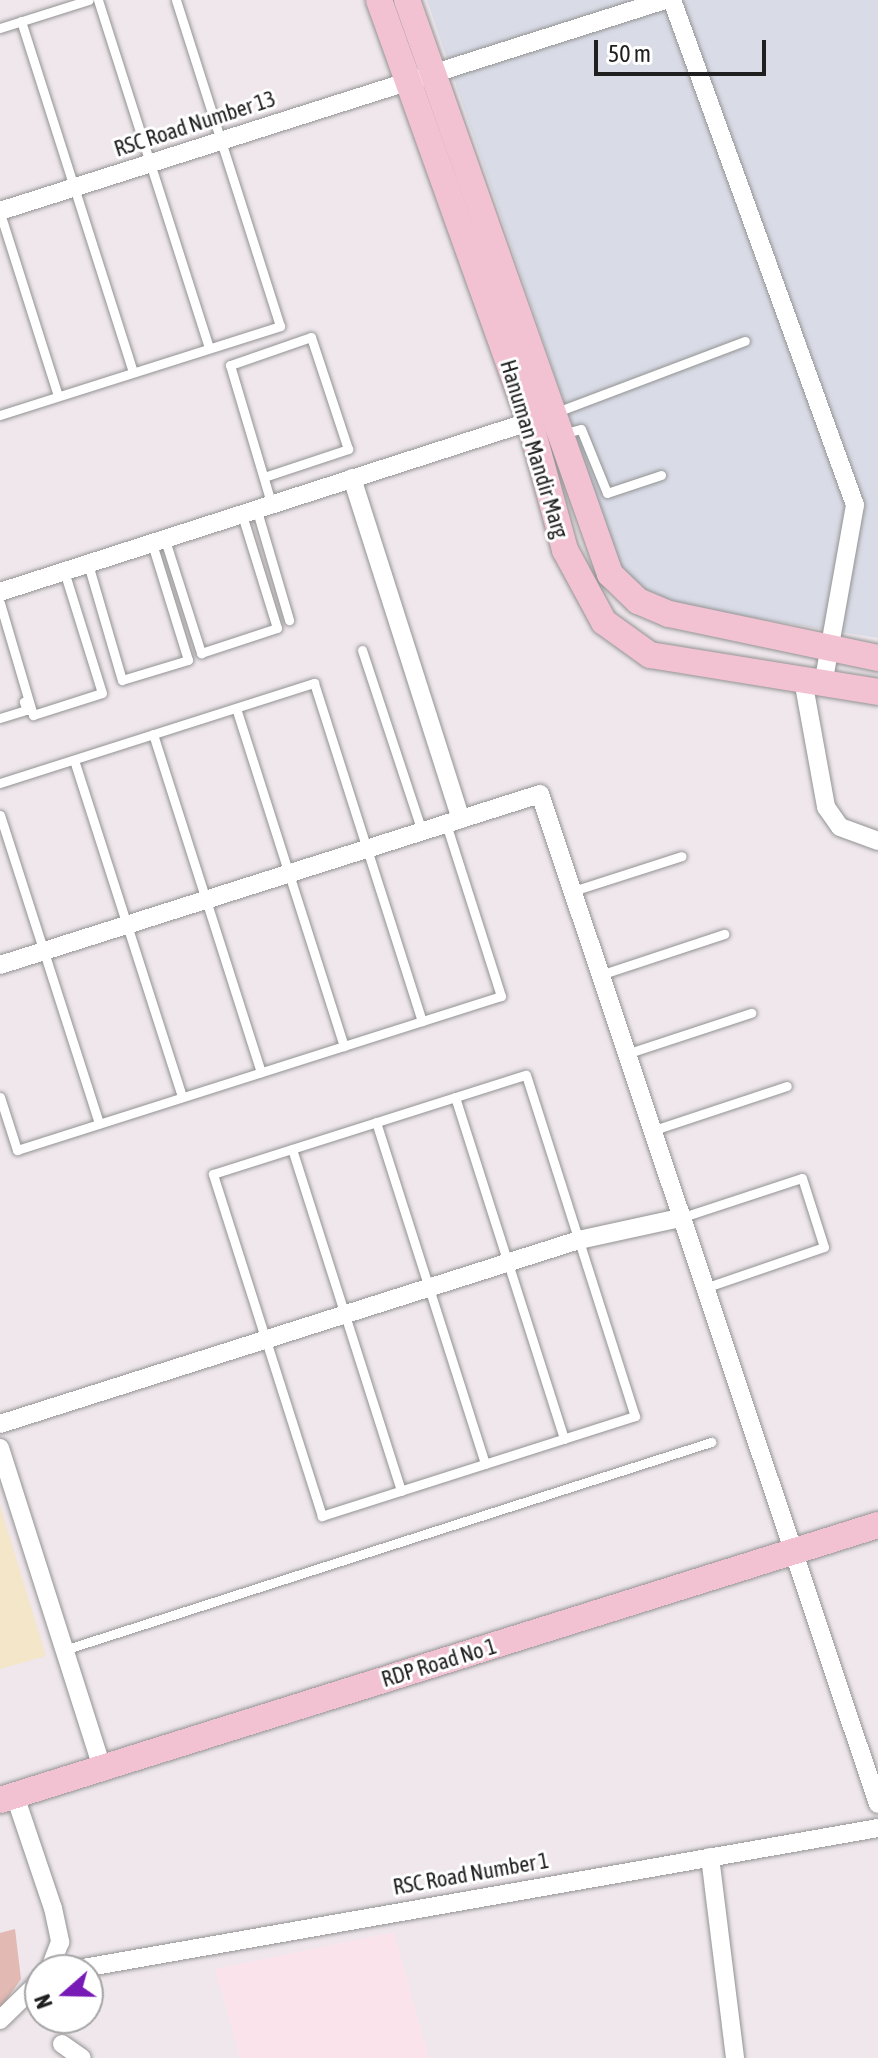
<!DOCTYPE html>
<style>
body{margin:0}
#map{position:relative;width:878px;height:2058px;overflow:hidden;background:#efe7ec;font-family:"Asap Condensed",sans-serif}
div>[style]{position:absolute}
.industrial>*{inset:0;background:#d9dce7}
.education>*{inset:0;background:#fbe3ec}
.grass>*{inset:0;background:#e2b9b3}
.park>*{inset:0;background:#f3e6c9}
.roads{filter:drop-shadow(0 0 2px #939393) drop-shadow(0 0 2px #939393)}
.lane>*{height:9px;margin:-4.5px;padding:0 4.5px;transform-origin:4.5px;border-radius:4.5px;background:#fff}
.street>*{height:18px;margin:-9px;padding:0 9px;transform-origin:9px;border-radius:9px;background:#fff}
.secondary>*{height:26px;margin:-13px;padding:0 13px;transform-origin:13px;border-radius:13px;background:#f2c2d2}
span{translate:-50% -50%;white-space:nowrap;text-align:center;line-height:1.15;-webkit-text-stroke:6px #fff;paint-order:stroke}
.street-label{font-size:22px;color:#1f1f1f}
.north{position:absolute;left:24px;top:1954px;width:80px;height:80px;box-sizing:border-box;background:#fff;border:2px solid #a5a5a5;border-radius:50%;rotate:250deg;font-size:22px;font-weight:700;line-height:32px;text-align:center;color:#1f1f1f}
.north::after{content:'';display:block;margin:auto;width:28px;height:36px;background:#781ab5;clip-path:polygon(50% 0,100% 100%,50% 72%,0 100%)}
.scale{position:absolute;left:594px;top:40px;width:172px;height:36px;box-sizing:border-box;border:4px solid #1f1f1f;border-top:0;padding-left:10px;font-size:24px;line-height:28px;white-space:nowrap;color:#1f1f1f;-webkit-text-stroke:6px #fff;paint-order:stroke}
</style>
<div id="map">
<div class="industrial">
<i style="clip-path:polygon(427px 0,878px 0,878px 638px,631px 598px)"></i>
</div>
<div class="education">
<i style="clip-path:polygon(394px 1932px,429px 2058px,240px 2058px,215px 1969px)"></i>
</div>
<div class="grass">
<i style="clip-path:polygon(15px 1929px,21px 1979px,0 2009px,0 1933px)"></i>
</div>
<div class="park">
<i style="clip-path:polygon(0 1505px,46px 1656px,0 1669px)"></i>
</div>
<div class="roads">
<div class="lane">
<i style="left:98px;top:0;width:365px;rotate:72.3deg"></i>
<i style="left:21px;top:21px;width:368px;rotate:72.3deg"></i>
<i style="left:0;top:28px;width:93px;rotate:-17.5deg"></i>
<i style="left:0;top:213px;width:192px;rotate:72.4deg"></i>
<i style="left:554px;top:413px;width:204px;rotate:-20.7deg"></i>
<i style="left:0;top:415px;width:294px;rotate:-17.6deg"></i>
<i style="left:280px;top:326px;width:342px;rotate:-107.7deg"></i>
<i style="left:565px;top:433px;width:16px;rotate:-14deg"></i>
<i style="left:581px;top:429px;width:69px;rotate:67.9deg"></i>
<i style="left:607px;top:493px;width:57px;rotate:-18.4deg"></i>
<i style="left:264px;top:477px;width:89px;rotate:-18.4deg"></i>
<i style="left:348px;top:449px;width:118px;rotate:-108.3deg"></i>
<i style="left:311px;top:337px;width:86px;rotate:160.9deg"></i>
<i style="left:230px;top:365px;width:147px;rotate:73.4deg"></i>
<i style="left:257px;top:511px;width:114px;rotate:73.6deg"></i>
<i style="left:165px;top:540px;width:119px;rotate:72.3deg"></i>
<i style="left:201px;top:653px;width:80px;rotate:-18.2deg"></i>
<i style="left:277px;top:628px;width:118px;rotate:-107.2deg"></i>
<i style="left:88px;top:564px;width:121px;rotate:73.7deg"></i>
<i style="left:122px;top:680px;width:69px;rotate:-16.9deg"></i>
<i style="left:188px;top:660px;width:121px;rotate:-107.2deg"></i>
<i style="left:0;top:603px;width:117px;rotate:73.6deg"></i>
<i style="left:33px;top:715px;width:72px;rotate:-17.7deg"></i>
<i style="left:102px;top:693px;width:128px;rotate:-107.3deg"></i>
<i style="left:362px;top:650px;width:191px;rotate:71.7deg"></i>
<i style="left:236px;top:708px;width:355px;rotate:72.3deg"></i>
<i style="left:0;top:718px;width:28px;rotate:-17deg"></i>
<i style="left:27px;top:710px;width:9px;rotate:-111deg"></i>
<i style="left:153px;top:734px;width:355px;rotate:72.3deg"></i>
<i style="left:74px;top:760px;width:354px;rotate:72.2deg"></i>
<i style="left:0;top:783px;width:330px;rotate:-17.7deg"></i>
<i style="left:314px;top:683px;width:355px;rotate:72.3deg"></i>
<i style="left:0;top:815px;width:324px;rotate:72.2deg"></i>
<i style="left:573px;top:891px;width:114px;rotate:-17.8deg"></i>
<i style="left:600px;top:975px;width:131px;rotate:-18.3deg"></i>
<i style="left:626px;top:1054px;width:132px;rotate:-18.2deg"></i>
<i style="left:526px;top:1075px;width:358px;rotate:72.3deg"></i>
<i style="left:635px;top:1416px;width:329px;rotate:162.3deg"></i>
<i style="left:322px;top:1516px;width:359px;rotate:-107.7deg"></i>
<i style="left:213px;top:1174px;width:328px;rotate:-17.6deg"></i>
<i style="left:0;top:1097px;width:56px;rotate:72.2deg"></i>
<i style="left:17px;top:1150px;width:508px;rotate:-17.65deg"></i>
<i style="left:501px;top:996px;width:181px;rotate:-107.7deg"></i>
<i style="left:455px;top:1097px;width:359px;rotate:72.3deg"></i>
<i style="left:376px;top:1122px;width:359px;rotate:72.3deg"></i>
<i style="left:651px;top:1131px;width:143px;rotate:-18.3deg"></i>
<i style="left:292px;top:1149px;width:359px;rotate:72.3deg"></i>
<i style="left:680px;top:1218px;width:128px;rotate:-18.2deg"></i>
<i style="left:802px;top:1178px;width:72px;rotate:72.3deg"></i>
<i style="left:824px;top:1247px;width:127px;rotate:161.1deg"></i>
<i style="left:64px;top:1650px;width:680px;rotate:-17.82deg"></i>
</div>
<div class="street">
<i style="left:672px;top:0;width:537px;rotate:70.08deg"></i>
<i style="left:855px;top:505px;width:183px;rotate:100.1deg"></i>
<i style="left:0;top:211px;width:698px;rotate:-17.6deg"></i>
<i style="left:352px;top:478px;width:358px;rotate:72.3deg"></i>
<i style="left:0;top:592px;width:565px;rotate:-17.83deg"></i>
<i style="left:803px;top:680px;width:129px;rotate:79.7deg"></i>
<i style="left:826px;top:807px;width:24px;rotate:55deg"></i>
<i style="left:840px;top:827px;width:40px;rotate:20.2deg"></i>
<i style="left:0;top:965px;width:566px;rotate:-17.57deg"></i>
<i style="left:540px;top:794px;width:1065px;rotate:71.5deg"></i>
<i style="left:0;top:1424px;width:608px;rotate:-17.63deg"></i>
<i style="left:579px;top:1240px;width:103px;rotate:-12.3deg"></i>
<i style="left:0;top:1448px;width:336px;rotate:72.3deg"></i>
<i style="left:15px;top:1796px;width:118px;rotate:71.3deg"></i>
<i style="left:53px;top:1908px;width:35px;rotate:78deg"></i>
<i style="left:60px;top:1942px;width:30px;rotate:111deg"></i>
<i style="left:710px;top:1857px;width:203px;rotate:82.9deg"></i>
<i style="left:72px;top:1970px;width:818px;rotate:-9.99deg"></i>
<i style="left:0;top:2020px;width:56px;rotate:-44.3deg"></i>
<i style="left:62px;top:2044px;width:24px;rotate:35deg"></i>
</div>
<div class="secondary">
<i style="left:379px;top:0;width:448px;rotate:70.3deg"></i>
<i style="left:530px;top:422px;width:133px;rotate:74.7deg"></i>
<i style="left:565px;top:550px;width:82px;rotate:61.6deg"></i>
<i style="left:604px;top:622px;width:57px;rotate:35.7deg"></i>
<i style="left:650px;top:655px;width:231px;rotate:9.2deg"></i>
<i style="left:407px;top:0;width:609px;rotate:70.52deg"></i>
<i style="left:610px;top:574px;width:39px;rotate:44deg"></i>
<i style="left:638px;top:601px;width:34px;rotate:23deg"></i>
<i style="left:669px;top:614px;width:214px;rotate:11.9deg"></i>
<i style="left:0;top:1800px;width:920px;rotate:-17.39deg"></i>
</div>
</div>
<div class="street-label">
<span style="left:195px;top:124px;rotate:-18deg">RSC Road Number 13</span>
<span style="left:534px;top:449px;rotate:73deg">Hanuman Mandir Marg</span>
<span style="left:439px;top:1663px;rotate:-17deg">RDP Road No 1</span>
<span style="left:471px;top:1874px;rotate:-10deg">RSC Road Number 1</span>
</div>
<div class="north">N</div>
<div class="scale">50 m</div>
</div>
